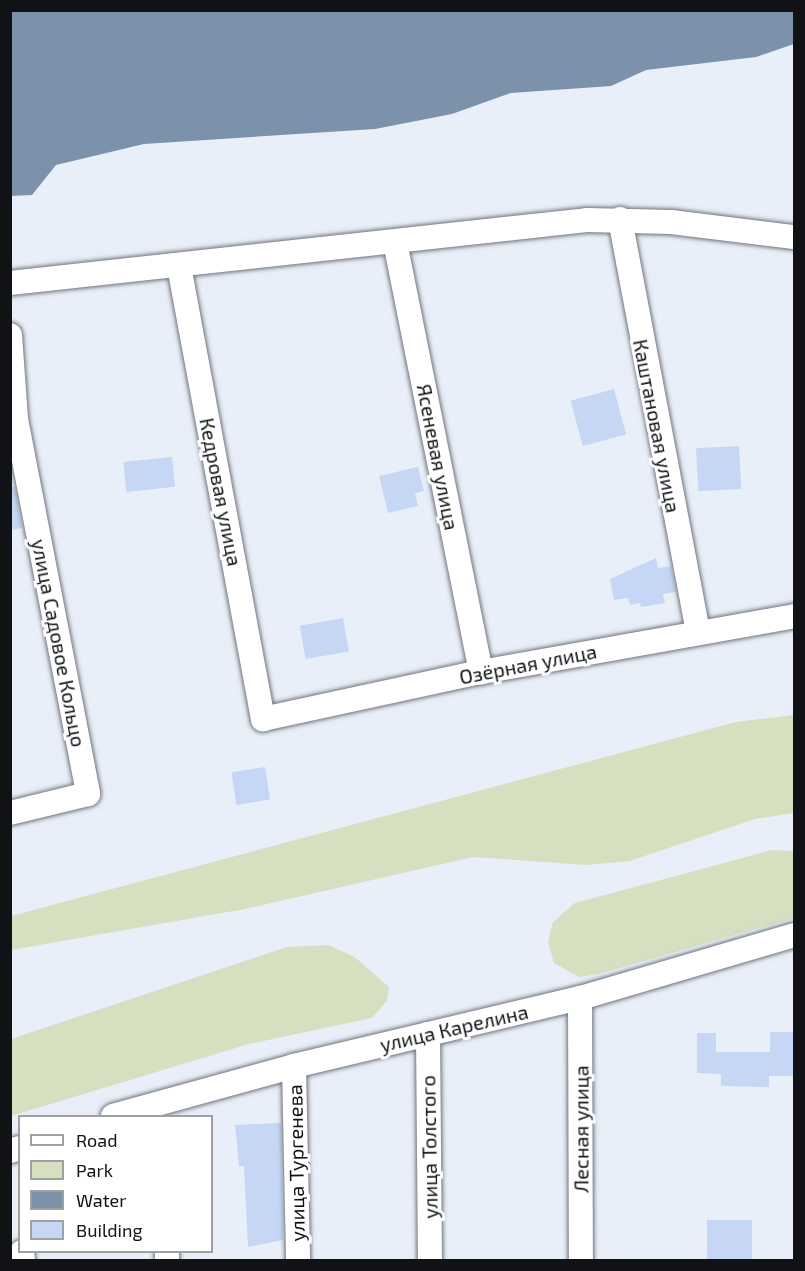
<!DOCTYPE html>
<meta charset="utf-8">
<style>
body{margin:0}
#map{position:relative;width:805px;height:1271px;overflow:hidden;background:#e9eff9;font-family:"Exo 2",sans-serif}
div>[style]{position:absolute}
.green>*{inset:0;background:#d6e0c1}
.water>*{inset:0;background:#7c92ab}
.building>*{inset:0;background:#c5d7f4;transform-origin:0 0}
.roads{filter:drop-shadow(0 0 2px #70757e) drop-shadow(0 0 2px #70757e)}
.minor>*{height:24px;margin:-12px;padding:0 12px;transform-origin:12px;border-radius:12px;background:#fff}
span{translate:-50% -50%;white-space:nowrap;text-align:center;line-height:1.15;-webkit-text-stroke:6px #fff;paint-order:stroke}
.street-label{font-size:20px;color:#101215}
.frame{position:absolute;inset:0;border:12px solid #101215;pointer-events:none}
.legend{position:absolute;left:18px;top:1115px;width:195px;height:138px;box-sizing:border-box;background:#fff;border:2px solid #9fa0a1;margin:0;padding:8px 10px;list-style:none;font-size:18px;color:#101215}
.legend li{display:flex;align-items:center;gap:12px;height:30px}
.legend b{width:30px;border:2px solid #9fa0a1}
</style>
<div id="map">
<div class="green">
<i style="clip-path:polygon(794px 715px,794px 813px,755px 819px,630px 861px,587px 865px,473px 857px,245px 909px,11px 950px,11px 916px,736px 722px)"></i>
<i style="clip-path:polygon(772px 850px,794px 851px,794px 918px,599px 974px,579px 977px,554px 963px,548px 942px,553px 922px,575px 903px)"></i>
<i style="clip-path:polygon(329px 945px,356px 958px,389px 987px,387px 1001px,372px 1018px,249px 1044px,11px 1116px,11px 1039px,287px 947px)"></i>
</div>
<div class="water">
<i style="clip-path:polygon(11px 10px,794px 10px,794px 44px,756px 57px,646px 70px,611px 86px,511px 93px,452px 114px,375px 129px,144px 144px,56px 165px,32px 195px,11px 196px)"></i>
</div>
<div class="building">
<i style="left:614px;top:389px;width:47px;height:45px;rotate:75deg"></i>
<i style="left:739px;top:446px;width:43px;height:43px;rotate:87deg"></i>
<i style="left:172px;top:457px;width:30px;height:49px;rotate:84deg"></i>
<i style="clip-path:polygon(418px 467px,424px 491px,415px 493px,418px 506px,388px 513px,379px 476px)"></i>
<i style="clip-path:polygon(15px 487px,22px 528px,10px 530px,10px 488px)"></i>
<i style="clip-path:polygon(656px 558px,658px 568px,671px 566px,676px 592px,663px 594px,665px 603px,641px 607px,640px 603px,630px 605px,628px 598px,614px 600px,610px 579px)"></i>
<i style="left:343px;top:618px;width:34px;height:44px;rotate:80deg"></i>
<i style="left:265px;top:767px;width:33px;height:34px;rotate:81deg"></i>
<i style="clip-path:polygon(770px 1032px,793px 1032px,793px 1076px,769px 1076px,769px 1087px,721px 1086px,721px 1074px,697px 1073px,697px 1033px,716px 1033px,716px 1052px,770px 1052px)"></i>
<i style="clip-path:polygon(281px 1123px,283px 1240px,248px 1247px,244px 1166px,239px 1166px,235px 1125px)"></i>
<i style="left:707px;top:1220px;width:45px;height:40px"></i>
</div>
<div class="roads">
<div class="minor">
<i style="left:620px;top:219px;width:421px;rotate:79.3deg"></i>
<i style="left:395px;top:242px;width:439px;rotate:78.7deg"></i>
<i style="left:179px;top:266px;width:461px;rotate:79.5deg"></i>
<i style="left:263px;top:719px;width:223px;rotate:-12.2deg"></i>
<i style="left:481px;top:672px;width:318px;rotate:-10.1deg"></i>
<i style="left:10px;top:283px;width:580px;rotate:-6.23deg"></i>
<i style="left:587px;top:220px;width:84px;rotate:1.4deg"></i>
<i style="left:671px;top:222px;width:124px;rotate:7deg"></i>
<i style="left:10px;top:335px;width:84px;rotate:85.9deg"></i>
<i style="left:16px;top:419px;width:382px;rotate:79.1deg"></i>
<i style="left:88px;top:794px;width:80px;rotate:166.3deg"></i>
<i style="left:580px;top:998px;width:262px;rotate:89.8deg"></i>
<i style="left:428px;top:1034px;width:226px;rotate:89.5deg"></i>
<i style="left:294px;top:1066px;width:194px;rotate:88.8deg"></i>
<i style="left:113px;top:1116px;width:188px;rotate:-15.4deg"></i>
<i style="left:294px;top:1066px;width:294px;rotate:-13.4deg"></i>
<i style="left:580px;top:998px;width:223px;rotate:-16.4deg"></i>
<i style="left:10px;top:1151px;width:10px;rotate:-17deg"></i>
<i style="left:22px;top:1252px;width:8px;rotate:83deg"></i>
<i style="left:167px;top:1252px;width:8px;rotate:90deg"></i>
</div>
</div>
<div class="street-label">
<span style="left:657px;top:426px;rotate:79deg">Каштановая улица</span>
<span style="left:438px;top:457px;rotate:79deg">Ясеневая улица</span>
<span style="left:221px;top:492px;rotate:79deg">Кедровая улица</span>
<span style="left:59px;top:643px;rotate:79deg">улица Садовое Кольцо</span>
<span style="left:528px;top:664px;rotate:-11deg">Озёрная улица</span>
<span style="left:454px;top:1028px;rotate:-13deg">улица Карелина</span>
<span style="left:581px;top:1129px;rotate:-90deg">Лесная улица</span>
<span style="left:429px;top:1147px;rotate:-91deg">улица Толстого</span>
<span style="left:296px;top:1163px;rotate:-91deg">улица Тургенева</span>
</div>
<div class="frame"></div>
<ul class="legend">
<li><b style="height:8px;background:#fff"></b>Road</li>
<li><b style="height:16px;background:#d6e0c1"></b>Park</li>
<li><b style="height:16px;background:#7c92ab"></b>Water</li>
<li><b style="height:16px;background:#c5d7f4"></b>Building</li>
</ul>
</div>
